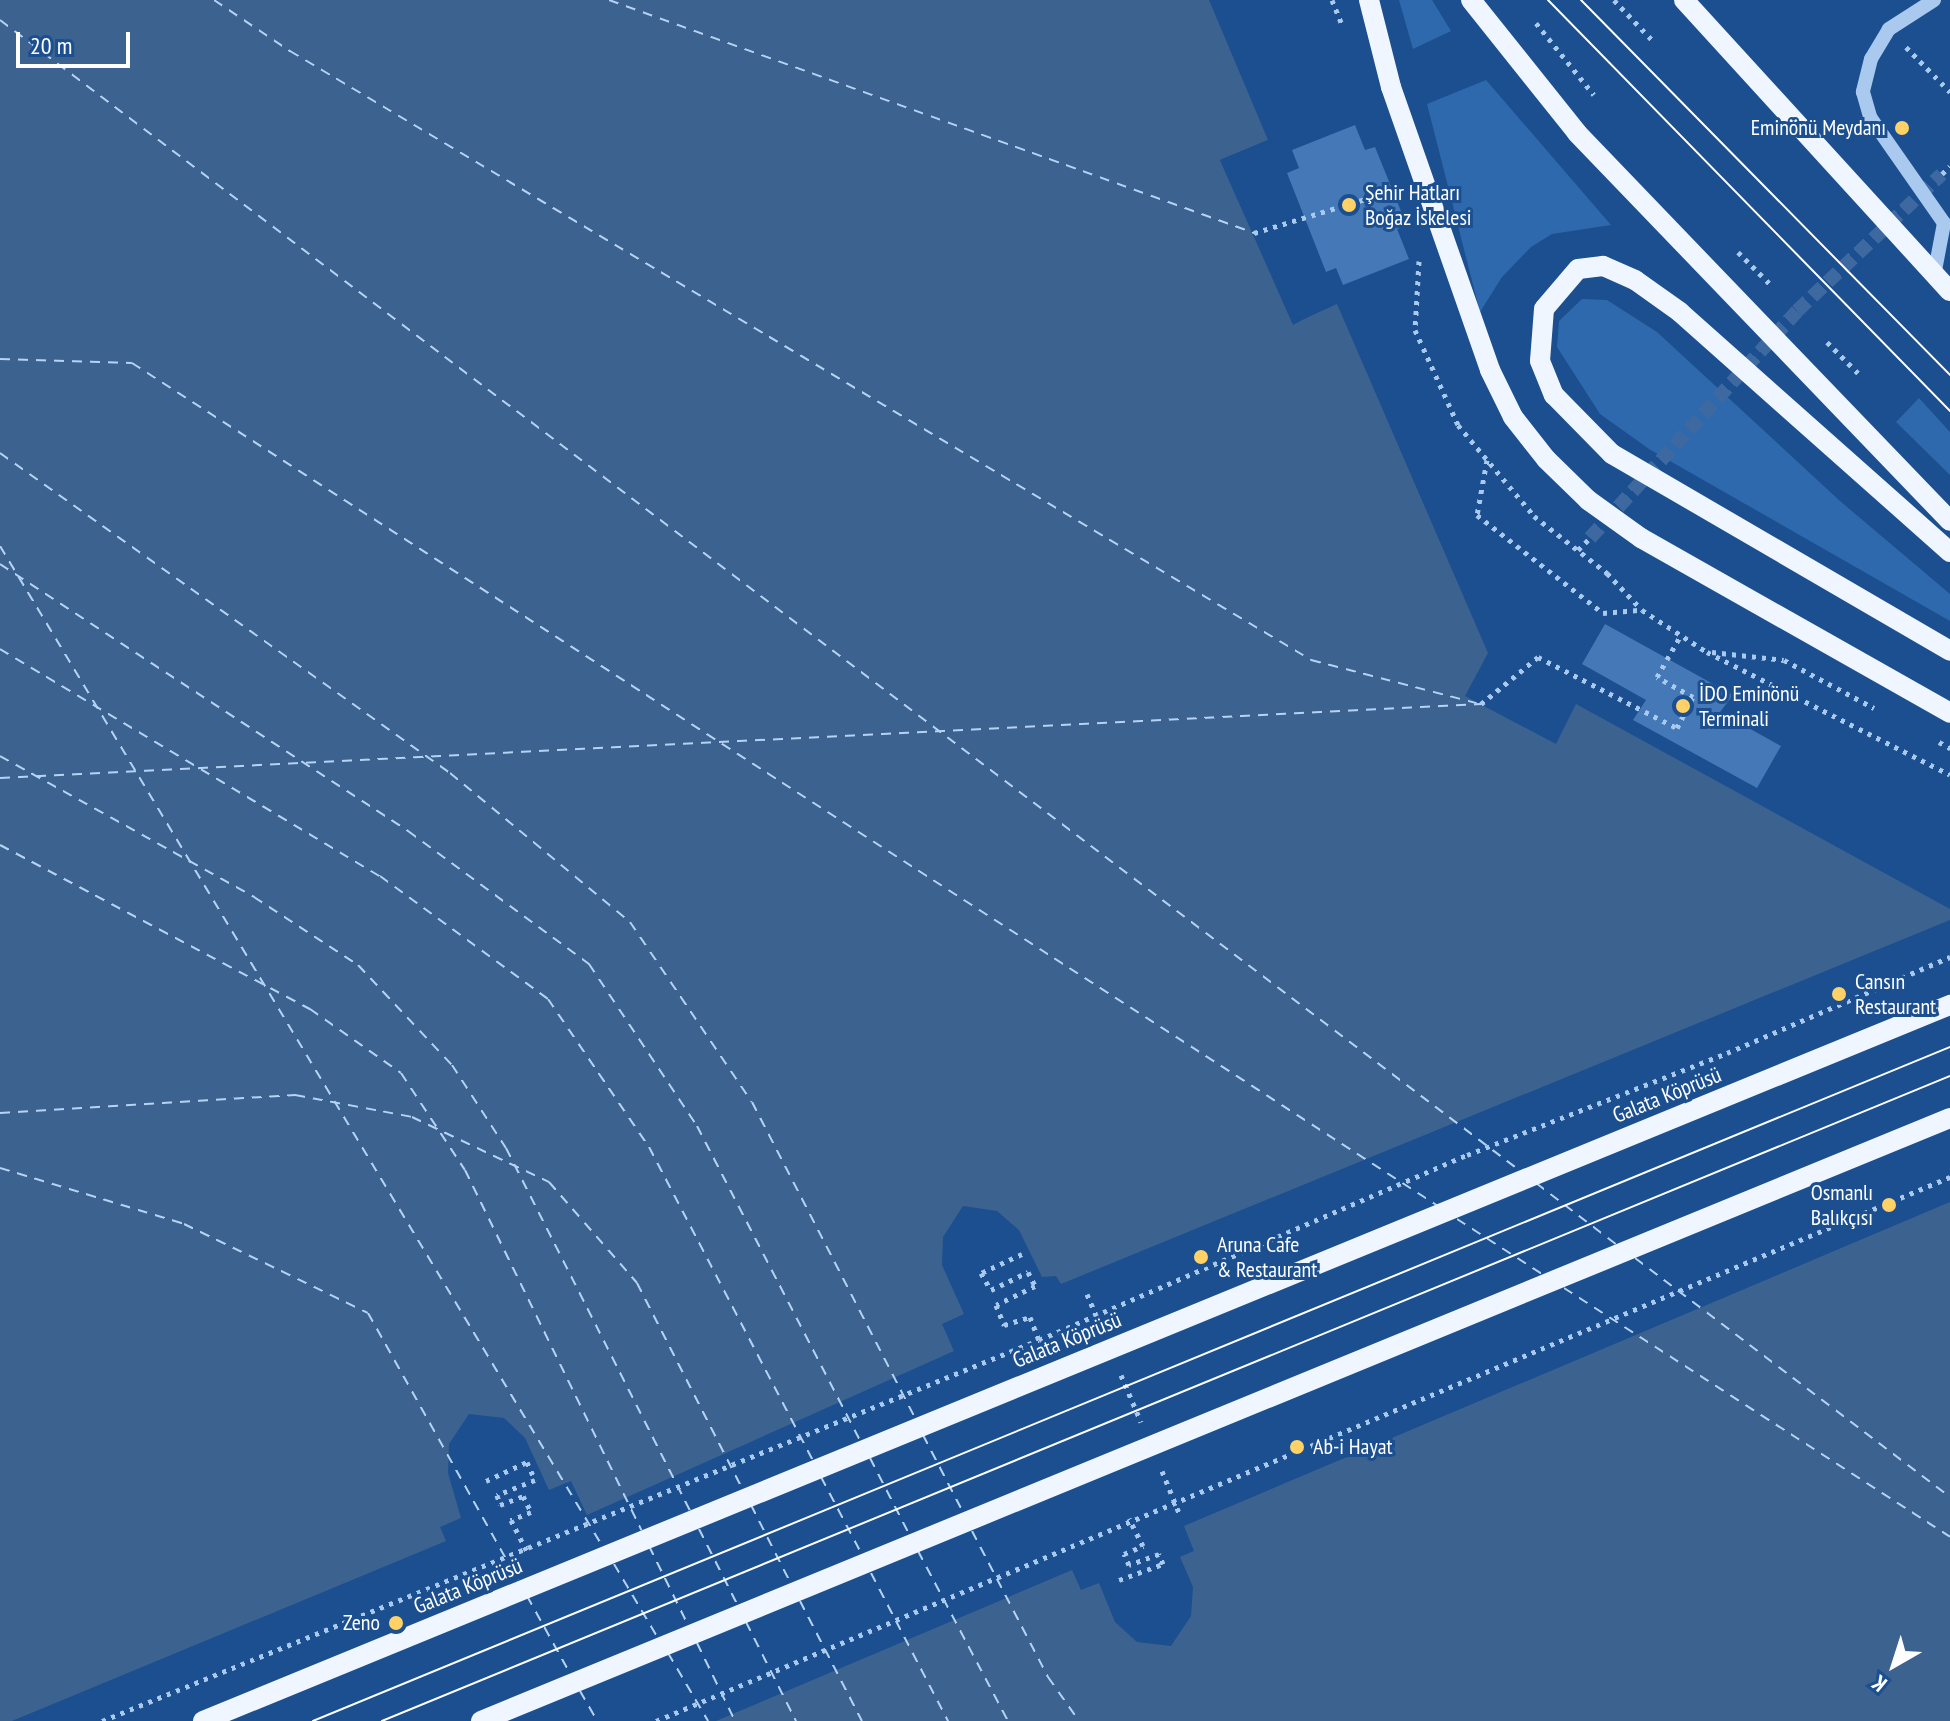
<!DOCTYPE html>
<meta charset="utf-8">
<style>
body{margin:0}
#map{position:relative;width:1950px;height:1721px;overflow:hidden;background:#1b4f8f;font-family:"PT Sans Narrow",sans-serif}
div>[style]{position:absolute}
.green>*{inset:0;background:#2e69ad}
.water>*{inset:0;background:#3c6290}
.pier>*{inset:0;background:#1b4f8f}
.ferry>*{height:2px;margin-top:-1px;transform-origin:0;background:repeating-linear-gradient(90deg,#b5d3f5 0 10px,transparent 0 18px)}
.building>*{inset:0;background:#4478b7}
.minor-tunnel>*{height:14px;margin-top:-7px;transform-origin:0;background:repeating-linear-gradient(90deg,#3d69a0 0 14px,transparent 0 21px)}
.path>*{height:5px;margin-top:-2.5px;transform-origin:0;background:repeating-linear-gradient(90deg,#a9c9ee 0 4px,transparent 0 10px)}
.minor>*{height:14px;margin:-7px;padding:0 7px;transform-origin:7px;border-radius:7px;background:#a9c9ee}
.major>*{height:20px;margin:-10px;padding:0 10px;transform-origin:10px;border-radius:10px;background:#f0f6ff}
.tram>*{height:2px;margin:-1px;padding:0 1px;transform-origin:1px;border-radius:1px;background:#fff}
.dots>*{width:22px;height:22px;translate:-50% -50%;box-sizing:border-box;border:4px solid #1b4f8f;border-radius:50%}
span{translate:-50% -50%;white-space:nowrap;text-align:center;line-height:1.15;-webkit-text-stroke:6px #1b4f8f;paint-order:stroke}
.poi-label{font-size:22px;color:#fff}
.right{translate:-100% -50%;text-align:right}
.left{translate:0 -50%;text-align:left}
.street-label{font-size:22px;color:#fff}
.north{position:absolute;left:1854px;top:1625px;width:80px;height:80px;-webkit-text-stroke:6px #1b4f8f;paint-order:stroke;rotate:219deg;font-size:22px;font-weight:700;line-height:32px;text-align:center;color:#fff}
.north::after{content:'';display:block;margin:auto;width:28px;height:36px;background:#fff;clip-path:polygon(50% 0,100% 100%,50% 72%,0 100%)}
.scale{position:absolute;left:16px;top:32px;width:114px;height:36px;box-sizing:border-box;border:4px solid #fff;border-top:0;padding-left:10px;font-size:24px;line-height:28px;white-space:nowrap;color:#fff;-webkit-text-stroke:6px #1b4f8f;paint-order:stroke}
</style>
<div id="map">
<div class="green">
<i style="clip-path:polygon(1399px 0,1432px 0,1451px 31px,1413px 49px)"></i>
<i style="clip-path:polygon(1486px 80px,1611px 225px,1552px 234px,1531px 247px,1502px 277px,1480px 312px,1427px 104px)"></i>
<i style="clip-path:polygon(1582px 299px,1607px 300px,1657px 332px,1840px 501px,1950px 594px,1950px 621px,1649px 449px,1600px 414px,1557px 347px,1559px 321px)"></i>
<i style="clip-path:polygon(1919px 398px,1950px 432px,1950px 475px,1896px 422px)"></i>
</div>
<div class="water">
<i style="clip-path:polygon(0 0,1209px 0,1268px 140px,1220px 160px,1293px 324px,1337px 304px,1488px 653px,1465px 696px,1556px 744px,1576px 704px,1950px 909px,1950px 1721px,0 1721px)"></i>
</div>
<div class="pier">
<i style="clip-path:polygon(1268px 140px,1272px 141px,1226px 162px,1295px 319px,1338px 300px,1293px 325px,1220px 160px)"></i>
<i style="clip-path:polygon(1950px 920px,1950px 1202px,1184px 1526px,1194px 1551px,1180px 1557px,1193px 1587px,1191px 1616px,1171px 1646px,1137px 1642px,1115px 1622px,1099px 1583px,1081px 1590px,1072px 1570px,716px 1721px,12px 1721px,446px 1541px,440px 1527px,461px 1518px,448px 1473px,449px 1444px,469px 1414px,504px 1418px,525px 1438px,549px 1490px,571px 1481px,587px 1515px,954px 1351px,942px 1324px,964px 1314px,942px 1265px,943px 1237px,963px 1206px,997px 1211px,1019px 1230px,1042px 1277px,1056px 1276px,1061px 1284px)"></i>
</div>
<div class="ferry">
<i style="left:214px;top:0;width:92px;rotate:33.9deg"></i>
<i style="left:290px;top:51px;width:1189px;rotate:30.81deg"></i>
<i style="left:1311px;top:660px;width:171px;rotate:14.6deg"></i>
<i style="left:609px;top:0;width:686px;rotate:19.86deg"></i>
<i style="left:0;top:20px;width:1905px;rotate:37.13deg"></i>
<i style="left:0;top:359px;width:132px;rotate:1.7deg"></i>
<i style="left:132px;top:363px;width:1554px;rotate:32.84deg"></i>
<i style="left:0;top:453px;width:552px;rotate:35.42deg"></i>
<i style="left:450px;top:773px;width:234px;rotate:39.6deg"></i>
<i style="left:630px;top:922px;width:217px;rotate:55.9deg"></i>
<i style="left:752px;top:1102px;width:356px;rotate:62.7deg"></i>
<i style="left:0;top:546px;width:1171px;rotate:58.94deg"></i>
<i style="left:0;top:564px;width:488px;rotate:33.2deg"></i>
<i style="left:408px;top:831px;width:225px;rotate:36.3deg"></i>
<i style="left:589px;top:964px;width:195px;rotate:56.3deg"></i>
<i style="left:697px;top:1126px;width:356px;rotate:62.6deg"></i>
<i style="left:0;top:649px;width:443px;rotate:30.9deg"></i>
<i style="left:380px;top:876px;width:208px;rotate:36.2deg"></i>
<i style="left:548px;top:999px;width:179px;rotate:55.7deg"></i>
<i style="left:649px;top:1147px;width:354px;rotate:62.4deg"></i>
<i style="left:0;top:756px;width:291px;rotate:29deg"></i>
<i style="left:254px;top:897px;width:124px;rotate:33.2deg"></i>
<i style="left:358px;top:965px;width:137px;rotate:46.8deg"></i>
<i style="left:452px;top:1065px;width:99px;rotate:57deg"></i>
<i style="left:506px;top:1148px;width:409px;rotate:63.1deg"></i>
<i style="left:0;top:778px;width:1483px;rotate:-2.86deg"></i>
<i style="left:0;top:845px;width:351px;rotate:27.9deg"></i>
<i style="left:310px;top:1009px;width:111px;rotate:35.1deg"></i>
<i style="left:401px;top:1073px;width:116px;rotate:56.6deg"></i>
<i style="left:465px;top:1170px;width:401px;rotate:63.9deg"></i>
<i style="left:0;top:1113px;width:296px;rotate:-3.5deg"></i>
<i style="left:295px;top:1095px;width:119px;rotate:10.6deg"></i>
<i style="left:412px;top:1117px;width:152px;rotate:25.4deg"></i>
<i style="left:549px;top:1182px;width:134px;rotate:48.9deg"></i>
<i style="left:637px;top:1283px;width:230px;rotate:62.9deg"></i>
<i style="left:0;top:1168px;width:192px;rotate:16.9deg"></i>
<i style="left:184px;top:1224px;width:204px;rotate:25.8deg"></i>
<i style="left:368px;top:1313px;width:306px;rotate:60.7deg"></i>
<i style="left:1536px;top:1183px;width:102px;rotate:37.4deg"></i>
<i style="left:1457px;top:1219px;width:101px;rotate:32.9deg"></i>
<i style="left:1635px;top:1258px;width:395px;rotate:37.2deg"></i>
<i style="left:1564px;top:1288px;width:459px;rotate:32.8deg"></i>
<i style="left:923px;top:1435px;width:89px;rotate:62.6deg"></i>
<i style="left:870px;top:1458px;width:85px;rotate:62.8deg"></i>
<i style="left:821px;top:1477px;width:86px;rotate:62.2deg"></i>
<i style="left:751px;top:1505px;width:89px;rotate:63.1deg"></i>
<i style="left:699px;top:1529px;width:86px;rotate:63.1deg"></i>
<i style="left:972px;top:1531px;width:165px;rotate:62.5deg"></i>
<i style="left:1048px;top:1677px;width:54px;rotate:54.8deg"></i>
<i style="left:649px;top:1546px;width:90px;rotate:63.7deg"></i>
<i style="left:918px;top:1551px;width:192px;rotate:62.1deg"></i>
<i style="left:614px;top:1564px;width:86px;rotate:59.3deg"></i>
<i style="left:871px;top:1573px;width:167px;rotate:62.5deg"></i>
<i style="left:527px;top:1596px;width:90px;rotate:60.9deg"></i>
<i style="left:800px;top:1601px;width:135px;rotate:62.7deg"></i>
<i style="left:746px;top:1622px;width:111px;rotate:63.2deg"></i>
<i style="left:697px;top:1643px;width:87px;rotate:64deg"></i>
<i style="left:668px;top:1653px;width:79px;rotate:59.5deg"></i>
<i style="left:580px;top:1691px;width:34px;rotate:60deg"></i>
</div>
<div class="building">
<i style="clip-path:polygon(1355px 125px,1365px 150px,1375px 147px,1407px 226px,1397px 229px,1409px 259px,1343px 285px,1336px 268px,1326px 272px,1287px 173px,1299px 168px,1292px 150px)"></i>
<i style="clip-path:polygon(1605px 624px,1733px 695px,1720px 712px,1781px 746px,1757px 788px,1633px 720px,1646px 700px,1582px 664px)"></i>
</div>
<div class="minor-tunnel">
<i style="left:1590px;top:538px;width:307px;rotate:-47.6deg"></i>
<i style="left:1797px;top:311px;width:199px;rotate:-43.4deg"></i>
</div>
<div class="path">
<i style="left:1332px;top:0;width:27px;rotate:68deg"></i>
<i style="left:1614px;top:0;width:57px;rotate:46.4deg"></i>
<i style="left:1536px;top:23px;width:92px;rotate:51.1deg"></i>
<i style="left:1906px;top:47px;width:63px;rotate:45.6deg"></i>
<i style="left:1942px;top:174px;width:11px;rotate:-45deg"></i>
<i style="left:1254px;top:233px;width:151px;rotate:-17deg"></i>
<i style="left:1738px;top:252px;width:44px;rotate:45deg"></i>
<i style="left:1419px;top:261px;width:69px;rotate:93.3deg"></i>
<i style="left:1415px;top:330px;width:104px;rotate:65.6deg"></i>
<i style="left:1458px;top:425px;width:119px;rotate:50.1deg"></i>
<i style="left:1534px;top:516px;width:93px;rotate:38deg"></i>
<i style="left:1607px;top:573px;width:51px;rotate:46.6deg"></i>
<i style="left:1642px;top:610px;width:77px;rotate:32.9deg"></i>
<i style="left:1707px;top:652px;width:272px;rotate:26.8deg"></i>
<i style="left:1827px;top:342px;width:44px;rotate:45deg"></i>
<i style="left:1487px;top:460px;width:56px;rotate:100.3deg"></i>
<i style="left:1477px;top:515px;width:160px;rotate:37.9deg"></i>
<i style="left:1603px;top:613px;width:38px;rotate:-5deg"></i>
<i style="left:1578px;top:550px;width:17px;rotate:-45deg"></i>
<i style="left:1712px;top:652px;width:72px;rotate:6.3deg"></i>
<i style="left:1784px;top:660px;width:102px;rotate:28.1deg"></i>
<i style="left:1481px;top:704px;width:74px;rotate:-39.5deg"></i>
<i style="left:1538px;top:657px;width:156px;rotate:27.1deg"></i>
<i style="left:1677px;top:728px;width:35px;rotate:-63deg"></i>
<i style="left:1693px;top:697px;width:41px;rotate:-150.9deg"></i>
<i style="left:1657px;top:677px;width:48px;rotate:-60.3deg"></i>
<i style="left:1939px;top:742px;width:13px;rotate:29deg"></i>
<i style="left:1022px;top:1254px;width:45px;rotate:155.1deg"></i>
<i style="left:981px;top:1273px;width:20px;rotate:60deg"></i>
<i style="left:991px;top:1290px;width:41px;rotate:-25.9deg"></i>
<i style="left:1028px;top:1272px;width:16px;rotate:63deg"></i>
<i style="left:1035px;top:1286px;width:43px;rotate:154deg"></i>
<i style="left:996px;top:1305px;width:22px;rotate:68deg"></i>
<i style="left:1004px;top:1325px;width:27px;rotate:-17deg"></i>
<i style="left:1030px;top:1317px;width:25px;rotate:69deg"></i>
<i style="left:1087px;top:1294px;width:26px;rotate:67deg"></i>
<i style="left:1121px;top:1375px;width:51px;rotate:66.9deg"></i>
<i style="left:1162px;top:1471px;width:48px;rotate:67.8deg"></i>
<i style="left:486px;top:1481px;width:45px;rotate:-24.9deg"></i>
<i style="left:527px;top:1462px;width:20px;rotate:66deg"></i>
<i style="left:535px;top:1480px;width:41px;rotate:158.5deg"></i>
<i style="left:497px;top:1495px;width:10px;rotate:73deg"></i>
<i style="left:500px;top:1505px;width:25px;rotate:-21deg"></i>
<i style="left:523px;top:1496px;width:18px;rotate:63deg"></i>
<i style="left:531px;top:1512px;width:22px;rotate:158deg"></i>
<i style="left:511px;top:1520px;width:34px;rotate:63deg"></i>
<i style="left:1119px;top:1580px;width:47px;rotate:-20deg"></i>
<i style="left:1163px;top:1564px;width:11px;rotate:-112deg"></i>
<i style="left:1159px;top:1554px;width:32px;rotate:160deg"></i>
<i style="left:1129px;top:1565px;width:12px;rotate:-114deg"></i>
<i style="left:1124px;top:1554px;width:21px;rotate:-23deg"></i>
<i style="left:1143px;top:1546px;width:31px;rotate:-117deg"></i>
<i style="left:102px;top:1721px;width:1011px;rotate:-22.13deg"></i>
<i style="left:1039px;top:1340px;width:466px;rotate:-23.4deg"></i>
<i style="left:1467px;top:1155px;width:279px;rotate:-21.4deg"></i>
<i style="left:1727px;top:1053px;width:243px;rotate:-23.3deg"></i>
<i style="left:656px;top:1721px;width:1404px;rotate:-22.8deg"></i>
</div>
<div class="minor">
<i style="left:1934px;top:0;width:54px;rotate:147.2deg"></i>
<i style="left:1889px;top:29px;width:35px;rotate:121deg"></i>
<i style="left:1871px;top:59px;width:34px;rotate:104deg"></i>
<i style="left:1863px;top:92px;width:26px;rotate:74deg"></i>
<i style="left:1870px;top:117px;width:129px;rotate:55.1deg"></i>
<i style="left:1944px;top:223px;width:54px;rotate:100.7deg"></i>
</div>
<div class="major">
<i style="left:1369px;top:0;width:90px;rotate:75.8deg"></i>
<i style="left:1391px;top:87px;width:300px;rotate:70.7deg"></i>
<i style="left:1490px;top:370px;width:52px;rotate:63.9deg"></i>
<i style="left:1513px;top:417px;width:53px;rotate:51.8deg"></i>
<i style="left:1546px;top:459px;width:59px;rotate:44.3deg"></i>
<i style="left:1588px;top:500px;width:65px;rotate:35.6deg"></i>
<i style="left:1641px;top:538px;width:355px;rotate:29.5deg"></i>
<i style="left:1471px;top:0;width:170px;rotate:51.4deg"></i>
<i style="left:1577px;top:133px;width:538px;rotate:46.13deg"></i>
<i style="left:1684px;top:0;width:394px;rotate:47.6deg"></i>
<i style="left:1950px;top:552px;width:361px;rotate:-138.4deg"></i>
<i style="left:1680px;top:312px;width:55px;rotate:-144.6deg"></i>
<i style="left:1635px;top:280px;width:35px;rotate:-156deg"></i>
<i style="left:1603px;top:266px;width:25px;rotate:173deg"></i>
<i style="left:1578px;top:269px;width:52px;rotate:130.4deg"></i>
<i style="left:1544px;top:309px;width:52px;rotate:94.4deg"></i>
<i style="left:1540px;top:361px;width:37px;rotate:68deg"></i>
<i style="left:1554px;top:395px;width:83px;rotate:45.5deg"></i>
<i style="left:1612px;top:454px;width:391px;rotate:30.2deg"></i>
<i style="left:203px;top:1721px;width:1888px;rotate:-22.29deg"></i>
<i style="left:481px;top:1721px;width:1588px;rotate:-22.32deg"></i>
</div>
<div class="tram">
<i style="left:1548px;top:0;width:575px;rotate:45.63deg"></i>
<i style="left:1581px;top:0;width:526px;rotate:45.46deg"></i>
<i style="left:313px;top:1721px;width:1770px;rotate:-22.38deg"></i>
<i style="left:382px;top:1721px;width:1695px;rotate:-22.36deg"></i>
</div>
<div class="dots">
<i style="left:1902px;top:128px;background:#ffd166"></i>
<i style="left:1349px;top:205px;background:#ffd166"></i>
<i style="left:1683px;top:706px;background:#ffd166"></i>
<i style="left:1839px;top:994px;background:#ffd166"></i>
<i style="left:1889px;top:1205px;background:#ffd166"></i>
<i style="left:1201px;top:1257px;background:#ffd166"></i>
<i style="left:1297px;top:1447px;background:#ffd166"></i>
<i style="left:396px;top:1623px;background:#ffd166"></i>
</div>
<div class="poi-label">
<span class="right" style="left:1886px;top:128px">Eminönü Meydanı</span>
<span class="left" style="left:1365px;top:205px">Şehir Hatları<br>Boğaz İskelesi</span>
<span class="left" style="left:1699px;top:706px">İDO Eminönü<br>Terminali</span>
<span class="left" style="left:1855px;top:994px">Cansın<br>Restaurant</span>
<span class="right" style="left:1873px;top:1205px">Osmanlı<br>Balıkçısı</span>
<span class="left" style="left:1217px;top:1257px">Aruna Cafe<br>&amp; Restaurant</span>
<span class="left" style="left:1313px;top:1447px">Ab-i Hayat</span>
<span class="right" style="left:380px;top:1623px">Zeno</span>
</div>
<div class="street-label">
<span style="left:1667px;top:1095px;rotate:-22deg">Galata Köprüsü</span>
<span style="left:1067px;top:1340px;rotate:-22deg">Galata Köprüsü</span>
<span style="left:468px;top:1586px;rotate:-22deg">Galata Köprüsü</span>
</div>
<div class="north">K</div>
<div class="scale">20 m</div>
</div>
